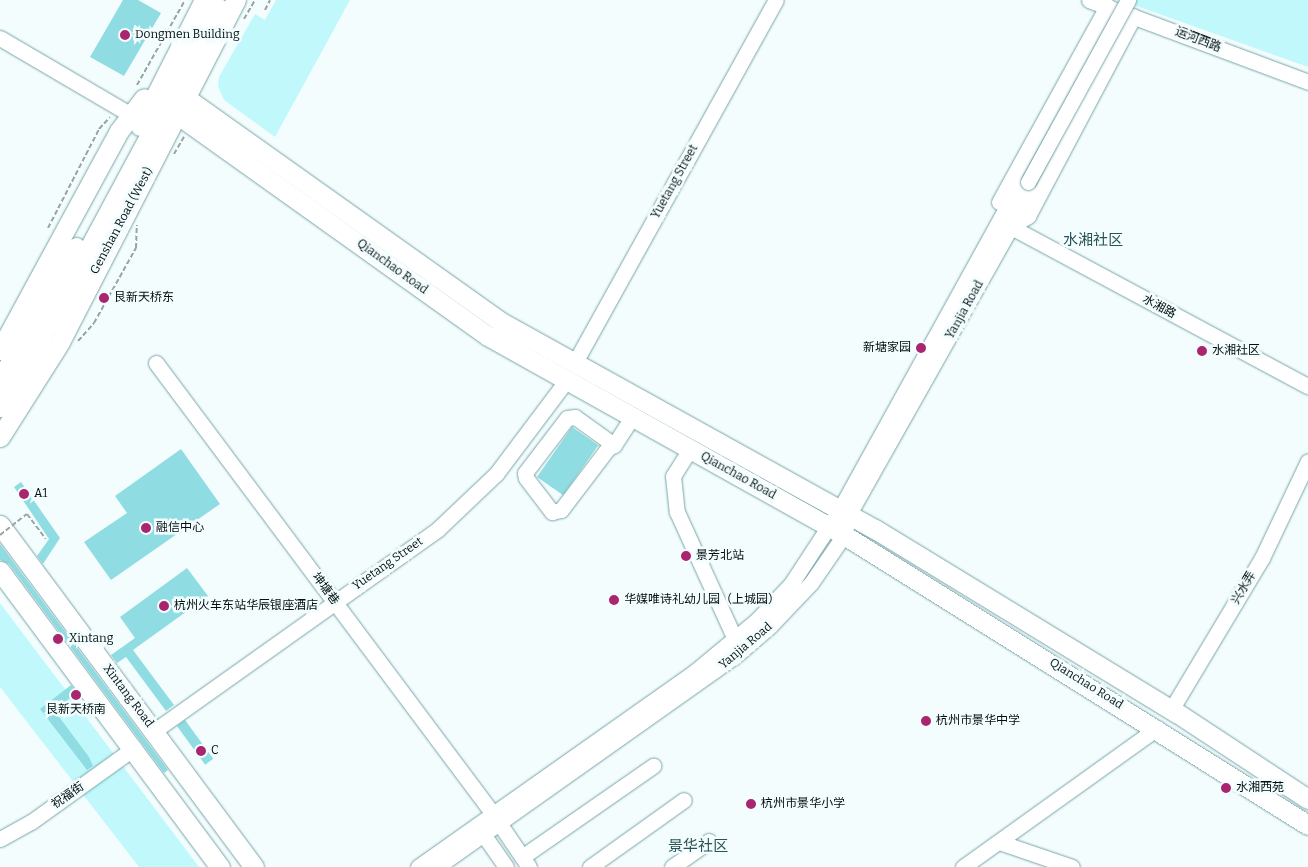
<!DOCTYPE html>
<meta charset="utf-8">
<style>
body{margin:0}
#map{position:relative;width:1308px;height:867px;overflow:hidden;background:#f4fdfe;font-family:Bitter,"Noto Sans SC",serif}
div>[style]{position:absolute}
.green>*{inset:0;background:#c0f8fc}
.building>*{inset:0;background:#8fdde2;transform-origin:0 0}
.path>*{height:2px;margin-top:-1px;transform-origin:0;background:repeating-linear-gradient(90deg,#98a3a4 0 5px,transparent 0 7.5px)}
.roads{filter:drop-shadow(0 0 1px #78a5a8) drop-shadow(0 0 1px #78a5a8)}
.minor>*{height:15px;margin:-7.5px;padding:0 7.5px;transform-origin:7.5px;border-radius:7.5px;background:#fff}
.major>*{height:19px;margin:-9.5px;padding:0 9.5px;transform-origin:9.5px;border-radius:9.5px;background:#fff}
.path-bridge>*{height:2px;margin-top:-1px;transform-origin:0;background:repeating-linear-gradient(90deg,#98a3a4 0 5px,transparent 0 7.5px)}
.bridges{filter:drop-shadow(0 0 1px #78a5a8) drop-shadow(0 0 1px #78a5a8)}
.minor-bridge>*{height:15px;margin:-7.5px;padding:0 7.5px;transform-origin:7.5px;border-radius:7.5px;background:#fff}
.dots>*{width:14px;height:14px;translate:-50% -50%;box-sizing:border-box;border:2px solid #f4fdfe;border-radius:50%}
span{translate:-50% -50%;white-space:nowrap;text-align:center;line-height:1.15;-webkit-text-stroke:5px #f4fdfe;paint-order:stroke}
.poi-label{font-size:12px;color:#010f11}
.left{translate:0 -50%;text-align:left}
.right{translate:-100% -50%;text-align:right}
.street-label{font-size:12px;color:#010f11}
.quarter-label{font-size:15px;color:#285457}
</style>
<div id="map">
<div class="green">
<i style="clip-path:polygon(276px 0,350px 0,275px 137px,224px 100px,218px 86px,219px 77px,255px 14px,265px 20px)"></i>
<i style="clip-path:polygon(1120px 0,1308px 0,1308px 67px)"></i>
<i style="clip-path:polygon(0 603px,199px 867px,139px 867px,0 687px)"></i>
</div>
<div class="building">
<i style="clip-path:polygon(123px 0,138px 0,161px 13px,124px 76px,90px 57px)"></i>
<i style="left:572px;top:427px;width:32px;height:61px;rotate:35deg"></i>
<i style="clip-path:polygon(181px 449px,220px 504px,111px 580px,84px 542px,127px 513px,115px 496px)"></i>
<i style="clip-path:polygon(21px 482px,60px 538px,43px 564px,37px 556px,49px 539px,14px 487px)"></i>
<i style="clip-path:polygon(0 544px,168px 770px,164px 773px,9px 564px,0 560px)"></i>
<i style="clip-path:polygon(187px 568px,208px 596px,133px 650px,174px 705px,166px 711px,126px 657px,117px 663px,111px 655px,135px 638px,120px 617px)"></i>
<i style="clip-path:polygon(71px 685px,77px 693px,54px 710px,89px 757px,93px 766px,87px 770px,40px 709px)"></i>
<i style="left:185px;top:720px;width:48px;height:10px;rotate:54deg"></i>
</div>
<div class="path">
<i style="left:265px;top:10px;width:11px;rotate:-63deg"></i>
<i style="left:244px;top:19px;width:22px;rotate:-60deg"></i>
<i style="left:137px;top:85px;width:98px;rotate:-60.5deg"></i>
<i style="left:174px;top:154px;width:20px;rotate:-60deg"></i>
<i style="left:48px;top:228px;width:111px;rotate:-62.7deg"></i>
<i style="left:99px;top:129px;width:16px;rotate:-47deg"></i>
<i style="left:78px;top:341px;width:24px;rotate:-48deg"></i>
<i style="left:94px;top:323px;width:86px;rotate:-60.8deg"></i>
<i style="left:136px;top:248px;width:23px;rotate:-88deg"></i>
<i style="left:27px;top:514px;width:31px;rotate:53deg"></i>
</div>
<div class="roads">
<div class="minor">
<i style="left:1089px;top:0;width:234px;rotate:20.5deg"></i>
<i style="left:0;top:38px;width:152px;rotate:30.4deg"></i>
<i style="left:999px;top:202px;width:224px;rotate:-61.1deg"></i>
<i style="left:1011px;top:226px;width:20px;rotate:-30deg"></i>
<i style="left:1028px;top:216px;width:226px;rotate:-62.1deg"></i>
<i style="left:1011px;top:227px;width:337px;rotate:28.2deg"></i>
<i style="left:156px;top:363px;width:563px;rotate:53.23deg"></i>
<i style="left:574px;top:364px;width:416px;rotate:-61deg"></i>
<i style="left:614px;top:445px;width:48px;rotate:-144.3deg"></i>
<i style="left:575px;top:417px;width:8px;rotate:173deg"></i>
<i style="left:567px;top:418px;width:69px;rotate:127.4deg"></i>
<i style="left:525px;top:473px;width:5px;rotate:79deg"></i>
<i style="left:526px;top:478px;width:43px;rotate:52.6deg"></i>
<i style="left:552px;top:512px;width:9px;rotate:-13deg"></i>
<i style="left:561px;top:510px;width:78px;rotate:-52.8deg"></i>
<i style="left:608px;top:448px;width:7px;rotate:-27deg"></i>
<i style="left:614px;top:445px;width:33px;rotate:-57deg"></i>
<i style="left:690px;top:449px;width:32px;rotate:122deg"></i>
<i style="left:673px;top:476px;width:36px;rotate:84deg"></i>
<i style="left:677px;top:512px;width:140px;rotate:65.5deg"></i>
<i style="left:1171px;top:710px;width:177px;rotate:-59.1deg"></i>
<i style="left:1262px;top:558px;width:107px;rotate:-64.6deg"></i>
<i style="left:154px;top:731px;width:349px;rotate:-35.4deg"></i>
<i style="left:438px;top:529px;width:80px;rotate:-43.5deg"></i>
<i style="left:496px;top:474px;width:116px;rotate:-53deg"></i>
<i style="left:499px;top:823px;width:53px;rotate:55.7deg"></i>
<i style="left:483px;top:834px;width:40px;rotate:55.1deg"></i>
<i style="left:0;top:839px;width:35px;rotate:-29deg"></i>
<i style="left:31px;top:822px;width:127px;rotate:-35.7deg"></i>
<i style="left:999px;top:842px;width:77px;rotate:18.9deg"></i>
<i style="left:522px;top:857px;width:160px;rotate:-34.8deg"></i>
<i style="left:418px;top:867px;width:337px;rotate:-35.2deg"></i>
<i style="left:693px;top:673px;width:83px;rotate:-39.6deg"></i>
<i style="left:757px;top:620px;width:50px;rotate:-46.6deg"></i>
<i style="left:791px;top:584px;width:90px;rotate:-56.8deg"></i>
<i style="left:840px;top:509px;width:360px;rotate:-61.1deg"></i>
<i style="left:1014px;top:194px;width:18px;rotate:-41deg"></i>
<i style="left:437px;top:867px;width:364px;rotate:-35.3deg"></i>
<i style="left:734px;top:657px;width:46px;rotate:-40.6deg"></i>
<i style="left:769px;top:627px;width:61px;rotate:-46.3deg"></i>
<i style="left:811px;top:583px;width:58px;rotate:-55.5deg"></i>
<i style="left:844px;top:535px;width:22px;rotate:-77deg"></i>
<i style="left:849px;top:514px;width:330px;rotate:-60.6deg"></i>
<i style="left:1011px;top:227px;width:31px;rotate:-63deg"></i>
<i style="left:1025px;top:199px;width:17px;rotate:-80deg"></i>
<i style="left:590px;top:867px;width:115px;rotate:-35.5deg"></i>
<i style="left:672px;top:867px;width:45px;rotate:-35.1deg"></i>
<i style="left:963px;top:867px;width:239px;rotate:-35.6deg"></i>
</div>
<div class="major">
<i style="left:186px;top:98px;width:387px;rotate:35.4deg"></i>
<i style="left:501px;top:322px;width:427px;rotate:29deg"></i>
<i style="left:875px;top:529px;width:354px;rotate:31.4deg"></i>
<i style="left:1177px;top:713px;width:157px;rotate:33.3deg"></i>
<i style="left:178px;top:115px;width:381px;rotate:35.5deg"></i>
<i style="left:488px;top:336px;width:408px;rotate:29.2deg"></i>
<i style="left:844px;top:535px;width:547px;rotate:32.01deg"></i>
<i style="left:140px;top:126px;width:141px;rotate:-63.1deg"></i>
<i style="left:0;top:350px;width:249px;rotate:-61.5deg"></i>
<i style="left:119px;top:131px;width:41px;rotate:-52.9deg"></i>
<i style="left:0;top:380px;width:153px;rotate:-60.3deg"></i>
<i style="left:0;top:407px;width:53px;rotate:-58.1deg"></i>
<i style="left:28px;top:362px;width:402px;rotate:-61.8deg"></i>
<i style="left:0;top:437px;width:112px;rotate:-57.7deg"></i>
<i style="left:60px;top:342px;width:385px;rotate:-62.8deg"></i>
<i style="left:0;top:525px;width:426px;rotate:53.4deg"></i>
<i style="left:0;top:571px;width:369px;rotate:53.4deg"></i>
</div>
</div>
<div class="path-bridge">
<i style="left:0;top:535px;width:34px;rotate:-38deg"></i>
</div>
<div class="bridges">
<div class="minor-bridge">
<i style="left:1028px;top:182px;width:208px;rotate:-61.2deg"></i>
</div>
</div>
<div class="dots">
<i style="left:125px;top:35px;background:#a9256f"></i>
<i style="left:104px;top:298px;background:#a9256f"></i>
<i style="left:921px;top:348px;background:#a9256f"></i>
<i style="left:1202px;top:351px;background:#a9256f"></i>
<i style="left:24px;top:494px;background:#a9256f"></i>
<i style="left:146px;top:528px;background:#a9256f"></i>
<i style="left:686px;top:556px;background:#a9256f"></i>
<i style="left:614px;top:600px;background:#a9256f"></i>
<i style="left:164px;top:606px;background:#a9256f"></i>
<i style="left:58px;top:639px;background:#a9256f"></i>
<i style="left:76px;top:695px;background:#a9256f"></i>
<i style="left:926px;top:721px;background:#a9256f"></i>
<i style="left:201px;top:751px;background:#a9256f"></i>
<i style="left:1226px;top:788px;background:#a9256f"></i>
<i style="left:751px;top:804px;background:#a9256f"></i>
</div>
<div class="poi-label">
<span class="left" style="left:135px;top:35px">Dongmen Building</span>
<span class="left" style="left:114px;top:298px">艮新天桥东</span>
<span class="right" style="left:911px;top:348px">新塘家园</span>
<span class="left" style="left:1212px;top:351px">水湘社区</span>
<span class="left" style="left:34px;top:494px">A1</span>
<span class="left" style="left:156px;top:528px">融信中心</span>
<span class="left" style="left:696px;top:556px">景芳北站</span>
<span class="left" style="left:624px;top:600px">华媒唯诗礼幼儿园（上城园）</span>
<span class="left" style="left:174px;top:606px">杭州火车东站华辰银座酒店</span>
<span class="left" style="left:69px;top:639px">Xintang</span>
<span style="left:76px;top:710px">艮新天桥南</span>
<span class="left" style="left:936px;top:721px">杭州市景华中学</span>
<span class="left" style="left:211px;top:751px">C</span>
<span class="left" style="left:1236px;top:788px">水湘西苑</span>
<span class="left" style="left:761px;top:804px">杭州市景华小学</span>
</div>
<div class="street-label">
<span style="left:1198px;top:40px;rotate:21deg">运河西路</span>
<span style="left:675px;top:182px;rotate:-61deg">Yuetang Street</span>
<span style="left:122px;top:221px;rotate:-62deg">Genshan Road (West)</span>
<span style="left:392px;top:267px;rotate:36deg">Qianchao Road</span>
<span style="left:1159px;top:307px;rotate:28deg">水湘路</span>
<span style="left:965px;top:310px;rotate:-61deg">Yanjia Road</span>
<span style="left:738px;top:476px;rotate:29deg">Qianchao Road</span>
<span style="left:388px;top:564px;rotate:-35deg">Yuetang Street</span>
<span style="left:1244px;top:588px;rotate:-59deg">兴水弄</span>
<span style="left:325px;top:589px;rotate:53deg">坤塘巷</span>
<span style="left:746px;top:646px;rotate:-40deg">Yanjia Road</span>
<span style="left:1086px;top:684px;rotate:32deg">Qianchao Road</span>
<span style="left:128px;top:696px;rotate:53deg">Xintang Road</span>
<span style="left:68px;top:796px;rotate:-35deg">祝福街</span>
</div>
<div class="quarter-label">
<span style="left:1093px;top:241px">水湘社区</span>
<span style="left:698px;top:847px">景华社区</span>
</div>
</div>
